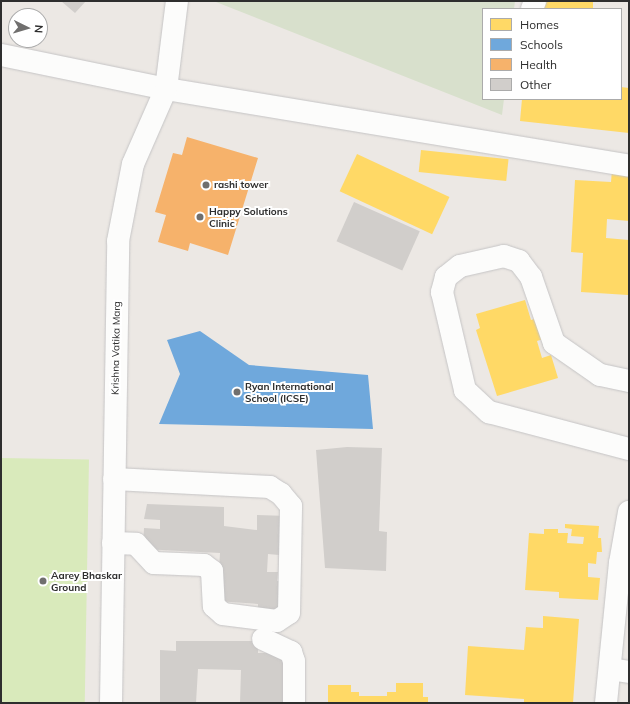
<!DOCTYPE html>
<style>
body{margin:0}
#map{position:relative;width:630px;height:704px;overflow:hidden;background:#ece8e4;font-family:Mulish,sans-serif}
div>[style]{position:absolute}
.cemetery>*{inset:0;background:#d8e0cc}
.pitch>*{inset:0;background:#d9eabb;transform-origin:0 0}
.homes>*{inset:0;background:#ffd966;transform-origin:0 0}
.schools>*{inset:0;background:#6fa8dc}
.health>*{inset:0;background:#f6b26b}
.building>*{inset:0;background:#d1cecb;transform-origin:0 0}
.roads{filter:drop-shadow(0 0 1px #c5c4c5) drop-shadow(0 0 1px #c5c4c5)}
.minor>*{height:22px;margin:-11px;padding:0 11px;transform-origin:11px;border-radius:11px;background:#fcfcfb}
.dots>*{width:11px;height:11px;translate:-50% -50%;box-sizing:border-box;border:2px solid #fff;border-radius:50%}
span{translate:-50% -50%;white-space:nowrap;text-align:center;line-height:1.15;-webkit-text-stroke:4px #fff;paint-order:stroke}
.poi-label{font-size:10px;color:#2e2e2e;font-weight:700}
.left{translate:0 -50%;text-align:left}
.street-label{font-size:10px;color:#2e2e2e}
.frame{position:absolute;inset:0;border:2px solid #2e2e2e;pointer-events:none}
.legend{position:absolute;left:482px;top:8px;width:140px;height:92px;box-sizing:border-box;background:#fff;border:1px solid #ababab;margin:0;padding:5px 7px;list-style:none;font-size:12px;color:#2e2e2e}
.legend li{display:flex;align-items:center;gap:8px;height:20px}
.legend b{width:20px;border:1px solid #ababab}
.north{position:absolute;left:8px;top:8px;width:40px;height:40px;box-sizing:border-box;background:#fff;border:1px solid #ababab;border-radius:50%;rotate:95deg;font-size:11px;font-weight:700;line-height:16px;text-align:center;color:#2e2e2e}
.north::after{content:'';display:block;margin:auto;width:14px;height:18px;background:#706f6e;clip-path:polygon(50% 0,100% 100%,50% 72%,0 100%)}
</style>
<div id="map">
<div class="cemetery">
<i style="clip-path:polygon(515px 1px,514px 9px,483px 9px,483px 99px,504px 99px,502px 115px,216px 2px)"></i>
</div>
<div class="pitch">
<i style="left:1px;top:458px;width:88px;height:245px;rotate:1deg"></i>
</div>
<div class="homes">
<i style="left:537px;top:1px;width:56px;height:8px"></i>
<i style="clip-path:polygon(621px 87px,629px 88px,629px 133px,520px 121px,522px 99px,621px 99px)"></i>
<i style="left:421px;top:150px;width:88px;height:22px;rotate:6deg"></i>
<i style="left:357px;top:154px;width:102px;height:41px;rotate:25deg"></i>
<i style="clip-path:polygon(612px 170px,629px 170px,629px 221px,607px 219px,606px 238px,629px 240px,628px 295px,581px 292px,583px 253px,571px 252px,575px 180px,611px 182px)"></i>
<i style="clip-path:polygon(525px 300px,531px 320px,540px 317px,546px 338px,537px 341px,542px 358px,551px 355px,558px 378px,497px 396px,476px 330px,480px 328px,476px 314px)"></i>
<i style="clip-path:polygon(565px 524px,599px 526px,598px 538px,601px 538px,602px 552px,597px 552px,596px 564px,588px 563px,588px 577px,600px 578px,598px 600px,559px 598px,559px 592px,525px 590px,529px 533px,544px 534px,544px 529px,558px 529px,558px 533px,568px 533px,567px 543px,583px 544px,584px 537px,571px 536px,572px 529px,565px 528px)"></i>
<i style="clip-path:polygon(543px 616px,579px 619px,573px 703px,524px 703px,524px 699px,465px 695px,468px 646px,524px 650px,526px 627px,543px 628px)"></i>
<i style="clip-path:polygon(396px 683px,423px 683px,423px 697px,428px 697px,428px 703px,328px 703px,328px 685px,351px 685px,351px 692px,359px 692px,359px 696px,387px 696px,387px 692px,396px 692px)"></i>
</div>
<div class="schools">
<i style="clip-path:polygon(200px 331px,249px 365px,368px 375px,373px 429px,159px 424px,180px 374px,167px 340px)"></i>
</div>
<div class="health">
<i style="clip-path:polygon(187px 137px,258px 158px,228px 255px,190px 243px,188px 251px,158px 242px,166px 215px,155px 212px,173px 153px,182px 155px)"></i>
</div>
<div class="building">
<i style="clip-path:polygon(61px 1px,86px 1px,75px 13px)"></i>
<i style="left:354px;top:202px;width:72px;height:43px;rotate:24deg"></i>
<i style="clip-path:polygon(347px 447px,382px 448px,379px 531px,387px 532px,386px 571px,325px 568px,316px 450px)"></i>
<i style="clip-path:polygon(147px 504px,224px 507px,224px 526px,257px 530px,257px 515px,288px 516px,279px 555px,268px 554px,267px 572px,278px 572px,277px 581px,286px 581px,284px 614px,258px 612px,258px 604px,217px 601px,220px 553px,143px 549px,144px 528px,160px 529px,160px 520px,144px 519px)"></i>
<i style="clip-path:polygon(176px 641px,258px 641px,258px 653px,287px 653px,286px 703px,240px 703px,241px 670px,198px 669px,196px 703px,160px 703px,160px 650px,176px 651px)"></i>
</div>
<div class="roads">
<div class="minor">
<i style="left:532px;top:9px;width:9px;rotate:-69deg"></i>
<i style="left:1px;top:55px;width:168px;rotate:11.6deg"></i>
<i style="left:166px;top:89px;width:469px;rotate:9.4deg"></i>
<i style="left:629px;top:381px;width:30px;rotate:-168deg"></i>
<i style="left:600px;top:375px;width:56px;rotate:-145.2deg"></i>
<i style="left:554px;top:343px;width:70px;rotate:-109.2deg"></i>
<i style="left:531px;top:277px;width:20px;rotate:-127deg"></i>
<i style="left:519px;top:261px;width:16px;rotate:-162deg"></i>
<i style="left:504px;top:256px;width:45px;rotate:167.2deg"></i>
<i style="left:460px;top:266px;width:18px;rotate:142deg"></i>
<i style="left:446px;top:277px;width:16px;rotate:105deg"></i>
<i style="left:442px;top:292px;width:101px;rotate:76.8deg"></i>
<i style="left:465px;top:390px;width:33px;rotate:43deg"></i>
<i style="left:489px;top:412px;width:145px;rotate:14.8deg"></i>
<i style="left:113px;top:543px;width:23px;rotate:2deg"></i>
<i style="left:136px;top:544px;width:26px;rotate:47deg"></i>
<i style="left:154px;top:563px;width:50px;rotate:2.3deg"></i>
<i style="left:204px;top:565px;width:10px;rotate:37deg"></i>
<i style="left:212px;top:571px;width:35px;rotate:87deg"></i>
<i style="left:214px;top:606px;width:12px;rotate:42deg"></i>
<i style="left:223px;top:614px;width:54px;rotate:7.4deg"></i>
<i style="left:277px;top:621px;width:14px;rotate:-34deg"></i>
<i style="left:289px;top:613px;width:107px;rotate:-88.9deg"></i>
<i style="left:291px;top:506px;width:16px;rotate:-130deg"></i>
<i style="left:281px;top:494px;width:13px;rotate:-148deg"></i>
<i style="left:270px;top:487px;width:156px;rotate:-177.1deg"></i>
<i style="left:263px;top:639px;width:31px;rotate:25deg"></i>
<i style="left:291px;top:652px;width:9px;rotate:72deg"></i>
<i style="left:294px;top:661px;width:42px;rotate:90deg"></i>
<i style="left:610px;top:669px;width:19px;rotate:9deg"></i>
<i style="left:111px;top:703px;width:462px;rotate:-89.1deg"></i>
<i style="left:118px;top:241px;width:78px;rotate:-79deg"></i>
<i style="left:133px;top:164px;width:82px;rotate:-66.3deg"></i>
<i style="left:166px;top:89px;width:89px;rotate:-82.9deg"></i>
<i style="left:606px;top:703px;width:141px;rotate:-84.3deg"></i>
<i style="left:620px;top:563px;width:52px;rotate:-80deg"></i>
</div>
</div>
<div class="dots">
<i style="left:206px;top:185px;background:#706f6e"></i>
<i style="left:200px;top:217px;background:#706f6e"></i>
<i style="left:237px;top:392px;background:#706f6e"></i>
<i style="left:43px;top:581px;background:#706f6e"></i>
</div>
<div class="poi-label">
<span class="left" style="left:214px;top:185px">rashi tower</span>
<span class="left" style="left:209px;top:217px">Happy Solutions<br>Clinic</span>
<span class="left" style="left:245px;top:392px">Ryan International<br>School (ICSE)</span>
<span class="left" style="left:51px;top:581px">Aarey Bhaskar<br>Ground</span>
</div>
<div class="street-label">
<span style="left:116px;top:348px;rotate:-89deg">Krishna Vatika Marg</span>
</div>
<div class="frame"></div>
<ul class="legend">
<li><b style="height:11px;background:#ffd966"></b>Homes</li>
<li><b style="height:11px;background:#6fa8dc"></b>Schools</li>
<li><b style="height:11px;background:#f6b26b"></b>Health</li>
<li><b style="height:11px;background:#d1cecb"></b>Other</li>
</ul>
<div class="north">N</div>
</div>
